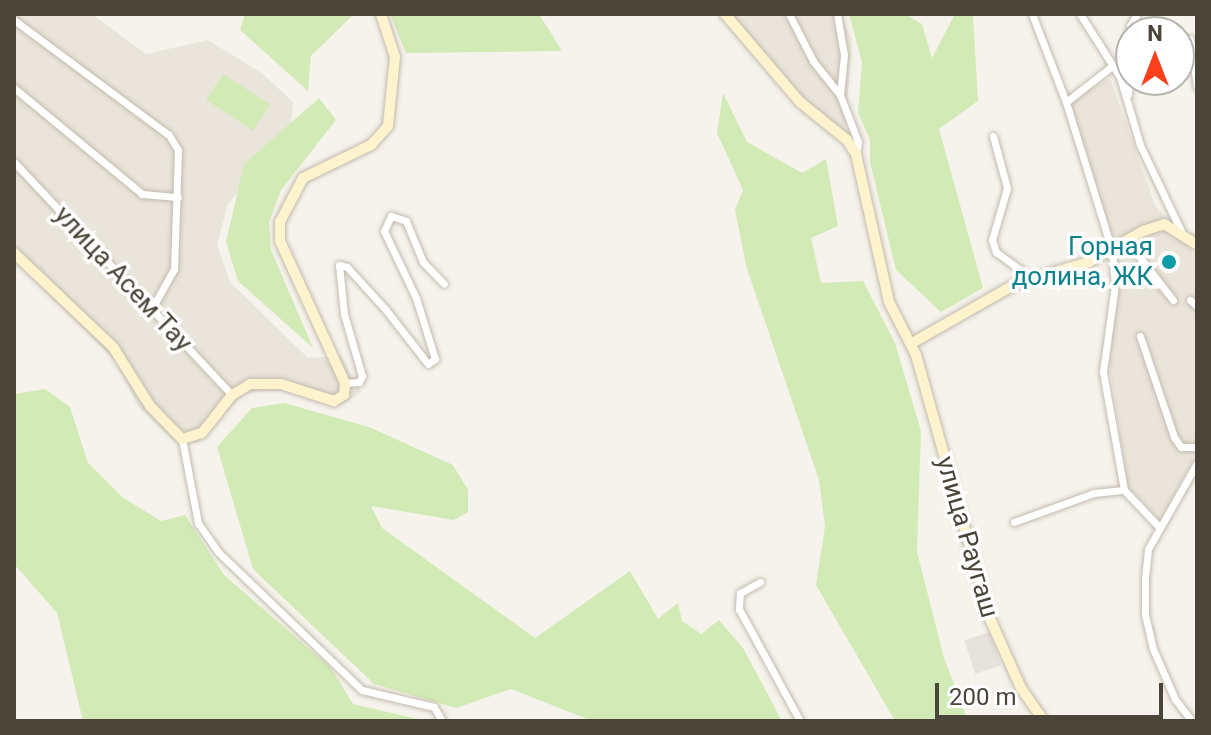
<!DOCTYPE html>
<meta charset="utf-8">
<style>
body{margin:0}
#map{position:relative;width:1211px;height:735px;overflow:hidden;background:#f6f3ec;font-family:Roboto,sans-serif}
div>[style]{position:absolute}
.residential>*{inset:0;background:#eae5da}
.industrial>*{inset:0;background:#e6e2dd;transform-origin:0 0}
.green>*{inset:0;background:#d2eab5;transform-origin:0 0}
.roads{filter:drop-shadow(0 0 2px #c2bbae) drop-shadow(0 0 2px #c2bbae)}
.street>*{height:7px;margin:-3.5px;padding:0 3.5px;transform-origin:3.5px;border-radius:3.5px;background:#fff}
.secondary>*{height:10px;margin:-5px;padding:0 5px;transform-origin:5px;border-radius:5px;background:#fff3cd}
.dots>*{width:22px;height:22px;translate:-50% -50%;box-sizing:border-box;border:4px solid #fff;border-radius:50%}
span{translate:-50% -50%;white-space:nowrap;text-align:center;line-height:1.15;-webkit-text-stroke:7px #fff;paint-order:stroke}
.culture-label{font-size:26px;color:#0d838f}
.right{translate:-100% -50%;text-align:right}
.street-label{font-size:26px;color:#4b4439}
.frame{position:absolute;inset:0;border:16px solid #4b4439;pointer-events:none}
.north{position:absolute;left:1115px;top:16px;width:80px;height:80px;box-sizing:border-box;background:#fff;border:2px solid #b7b4b0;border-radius:50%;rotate:0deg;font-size:22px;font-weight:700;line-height:32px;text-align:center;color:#4b4439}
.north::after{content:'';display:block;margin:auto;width:28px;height:36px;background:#fc3f1d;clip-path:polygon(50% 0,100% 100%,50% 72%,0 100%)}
.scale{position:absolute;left:935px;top:683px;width:228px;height:36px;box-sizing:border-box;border:4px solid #4b4439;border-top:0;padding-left:10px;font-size:24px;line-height:28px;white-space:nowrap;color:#4b4439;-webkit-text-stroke:6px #fff;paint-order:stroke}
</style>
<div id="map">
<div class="residential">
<i style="clip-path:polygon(14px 14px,92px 14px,146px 54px,208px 40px,263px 74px,293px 102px,291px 127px,228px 204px,217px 245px,230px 282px,308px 358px,341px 356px,361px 392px,340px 406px,286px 390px,245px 393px,197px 443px,173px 440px,138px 406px,116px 362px,14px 260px)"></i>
<i style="clip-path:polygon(727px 14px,840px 14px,852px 39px,845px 131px,793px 94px)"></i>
<i style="clip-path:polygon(1110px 78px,1155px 205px,1197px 257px,1197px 453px,1160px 520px,1128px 487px,1109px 363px,1119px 284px,1066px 103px)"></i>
</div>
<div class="industrial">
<i style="left:990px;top:632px;width:35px;height:27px;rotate:72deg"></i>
</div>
<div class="green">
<i style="clip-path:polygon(245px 14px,354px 14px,311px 56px,308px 91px,240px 30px)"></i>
<i style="clip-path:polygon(390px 14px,539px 14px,562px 51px,406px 53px)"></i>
<i style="clip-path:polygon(849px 14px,905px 14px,922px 24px,932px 58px,955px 14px,973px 14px,978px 101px,939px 129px,983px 288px,941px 312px,896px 270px,870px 162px,870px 140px,858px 112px,862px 62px)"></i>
<i style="left:223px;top:74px;width:56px;height:31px;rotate:33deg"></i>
<i style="clip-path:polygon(723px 93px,747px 142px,802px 173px,826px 159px,838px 226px,811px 238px,821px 283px,863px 281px,895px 343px,921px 431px,917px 552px,944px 658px,968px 721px,895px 721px,816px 585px,825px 526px,819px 480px,747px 269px,735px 210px,743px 190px,717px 133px)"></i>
<i style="clip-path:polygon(319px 98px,336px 120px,281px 190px,269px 222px,271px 250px,313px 348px,238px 281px,226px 242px,244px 164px)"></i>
<i style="clip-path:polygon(45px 389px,70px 407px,88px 463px,122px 497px,161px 521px,185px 515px,224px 575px,331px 668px,353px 704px,426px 721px,83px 721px,57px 613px,14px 564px,14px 394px)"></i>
<i style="clip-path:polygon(284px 403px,369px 427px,453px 465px,468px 490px,468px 512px,454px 520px,371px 506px,382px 528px,535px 638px,630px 571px,658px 619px,678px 603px,682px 621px,701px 634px,719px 620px,743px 648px,782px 721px,592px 721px,511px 689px,456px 708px,374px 684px,253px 569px,217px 447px,252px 408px)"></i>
</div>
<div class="roads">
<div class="street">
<i style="left:789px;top:14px;width:53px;rotate:62.9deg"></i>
<i style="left:813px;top:61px;width:43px;rotate:51.5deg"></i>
<i style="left:837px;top:14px;width:42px;rotate:80.3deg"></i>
<i style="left:844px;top:55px;width:40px;rotate:95.7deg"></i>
<i style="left:840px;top:95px;width:50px;rotate:69deg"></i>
<i style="left:858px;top:142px;width:12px;rotate:99deg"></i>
<i style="left:1032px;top:14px;width:94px;rotate:68.9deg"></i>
<i style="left:1066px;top:102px;width:58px;rotate:-38deg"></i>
<i style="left:1080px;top:14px;width:75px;rotate:57.6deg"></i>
<i style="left:1120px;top:77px;width:71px;rotate:73.6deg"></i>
<i style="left:1140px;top:145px;width:95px;rotate:64.5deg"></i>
<i style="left:14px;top:20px;width:193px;rotate:36.6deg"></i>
<i style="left:169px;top:135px;width:17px;rotate:59deg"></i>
<i style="left:178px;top:150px;width:119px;rotate:91.9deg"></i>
<i style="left:174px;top:269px;width:47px;rotate:119.3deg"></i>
<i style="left:1190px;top:39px;width:48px;rotate:81.5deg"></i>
<i style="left:1131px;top:54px;width:28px;rotate:-92deg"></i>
<i style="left:1130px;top:26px;width:14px;rotate:-60deg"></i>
<i style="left:14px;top:88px;width:166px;rotate:39.6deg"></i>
<i style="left:142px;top:194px;width:36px;rotate:5deg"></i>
<i style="left:1128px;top:94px;width:29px;rotate:-84deg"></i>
<i style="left:1066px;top:102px;width:156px;rotate:72.8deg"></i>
<i style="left:1112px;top:251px;width:34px;rotate:85deg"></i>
<i style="left:1115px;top:285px;width:88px;rotate:97.9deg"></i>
<i style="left:1103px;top:372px;width:120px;rotate:79.9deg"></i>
<i style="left:1124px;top:490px;width:52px;rotate:46.5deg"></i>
<i style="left:993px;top:136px;width:54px;rotate:74.9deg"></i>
<i style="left:1007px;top:188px;width:54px;rotate:106.1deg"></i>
<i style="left:992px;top:240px;width:13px;rotate:72deg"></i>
<i style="left:996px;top:252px;width:42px;rotate:36.3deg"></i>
<i style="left:14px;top:162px;width:319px;rotate:46.9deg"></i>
<i style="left:1127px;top:241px;width:75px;rotate:52.1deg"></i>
<i style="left:1190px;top:300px;width:9px;rotate:41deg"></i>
<i style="left:1140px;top:336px;width:107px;rotate:71.4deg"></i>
<i style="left:1174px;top:437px;width:12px;rotate:55deg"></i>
<i style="left:1181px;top:447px;width:16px"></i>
<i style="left:345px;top:383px;width:14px;rotate:-4deg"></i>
<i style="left:359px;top:382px;width:7px;rotate:-63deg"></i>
<i style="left:362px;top:376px;width:65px;rotate:-106.2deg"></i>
<i style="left:344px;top:314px;width:49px;rotate:-95.8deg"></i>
<i style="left:339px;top:265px;width:8px;rotate:14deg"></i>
<i style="left:347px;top:267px;width:58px;rotate:47.8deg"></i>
<i style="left:386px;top:310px;width:68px;rotate:52.1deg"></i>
<i style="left:428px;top:364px;width:9px;rotate:-36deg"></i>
<i style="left:435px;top:359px;width:64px;rotate:-107.3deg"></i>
<i style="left:416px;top:298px;width:74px;rotate:-115.5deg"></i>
<i style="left:384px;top:231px;width:17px;rotate:-65deg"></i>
<i style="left:391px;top:216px;width:16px;rotate:18deg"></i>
<i style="left:406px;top:221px;width:44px;rotate:67.5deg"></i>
<i style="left:423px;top:262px;width:30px;rotate:46deg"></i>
<i style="left:182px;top:439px;width:86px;rotate:79.2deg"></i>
<i style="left:198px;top:523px;width:35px;rotate:55deg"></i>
<i style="left:218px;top:552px;width:199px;rotate:43.8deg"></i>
<i style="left:362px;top:690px;width:74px;rotate:13.3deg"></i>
<i style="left:434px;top:707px;width:16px;rotate:60deg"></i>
<i style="left:1014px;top:522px;width:85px;rotate:-19.9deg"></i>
<i style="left:1094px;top:493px;width:30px;rotate:-6deg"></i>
<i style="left:760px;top:582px;width:23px;rotate:151deg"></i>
<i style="left:740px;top:593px;width:16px;rotate:94deg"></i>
<i style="left:739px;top:609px;width:128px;rotate:61.4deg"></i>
<i style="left:1192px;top:721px;width:28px;rotate:-128deg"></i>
<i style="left:1175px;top:699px;width:55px;rotate:-113.7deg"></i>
<i style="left:1153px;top:649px;width:36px;rotate:-103deg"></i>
<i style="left:1145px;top:614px;width:36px;rotate:-90deg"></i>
<i style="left:1145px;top:578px;width:29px;rotate:-84deg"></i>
<i style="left:1148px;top:549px;width:99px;rotate:-60.3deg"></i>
</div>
<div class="secondary">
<i style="left:725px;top:14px;width:116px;rotate:49.6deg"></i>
<i style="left:800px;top:102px;width:60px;rotate:39deg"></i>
<i style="left:847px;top:140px;width:17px;rotate:57deg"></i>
<i style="left:856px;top:154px;width:152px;rotate:77.4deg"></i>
<i style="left:889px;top:302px;width:59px;rotate:63deg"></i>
<i style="left:916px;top:355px;width:276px;rotate:74.3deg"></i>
<i style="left:991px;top:621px;width:73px;rotate:65.9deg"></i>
<i style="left:1021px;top:688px;width:40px;rotate:55.1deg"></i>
<i style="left:14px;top:253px;width:137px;rotate:43.5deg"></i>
<i style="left:113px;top:347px;width:70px;rotate:57.9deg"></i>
<i style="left:150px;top:406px;width:46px;rotate:45.9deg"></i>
<i style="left:182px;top:439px;width:21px;rotate:-17deg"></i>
<i style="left:202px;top:433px;width:48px;rotate:-51.7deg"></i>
<i style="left:232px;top:395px;width:21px;rotate:-31deg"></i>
<i style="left:250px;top:384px;width:31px"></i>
<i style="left:281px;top:384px;width:56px;rotate:17.8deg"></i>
<i style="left:334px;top:401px;width:12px;rotate:-31deg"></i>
<i style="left:344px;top:395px;width:12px;rotate:-85deg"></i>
<i style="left:345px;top:383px;width:156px;rotate:-114.6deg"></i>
<i style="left:280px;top:241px;width:19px;rotate:-90deg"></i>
<i style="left:280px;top:222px;width:50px;rotate:-62.4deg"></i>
<i style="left:303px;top:178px;width:76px;rotate:-25.9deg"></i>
<i style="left:371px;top:145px;width:25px;rotate:-48deg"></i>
<i style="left:388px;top:126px;width:69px;rotate:-84.2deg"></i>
<i style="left:395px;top:57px;width:45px;rotate:-108deg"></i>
<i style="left:912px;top:343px;width:121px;rotate:-29.7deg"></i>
<i style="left:1017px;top:283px;width:75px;rotate:-16.3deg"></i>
<i style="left:1089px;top:262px;width:62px;rotate:-29.9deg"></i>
<i style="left:1143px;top:231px;width:22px;rotate:-18deg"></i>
<i style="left:1164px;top:224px;width:39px;rotate:32deg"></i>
</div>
</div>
<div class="dots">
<i style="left:1169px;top:262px;background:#0f9aa8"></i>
</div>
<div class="culture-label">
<span class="right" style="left:1153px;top:262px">Горная<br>долина, ЖК</span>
</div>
<div class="street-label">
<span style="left:123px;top:279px;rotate:47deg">улица Асем Тау</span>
<span style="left:967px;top:537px;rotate:74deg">улица Раугаш</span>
</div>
<div class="frame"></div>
<div class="north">N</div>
<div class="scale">200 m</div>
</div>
